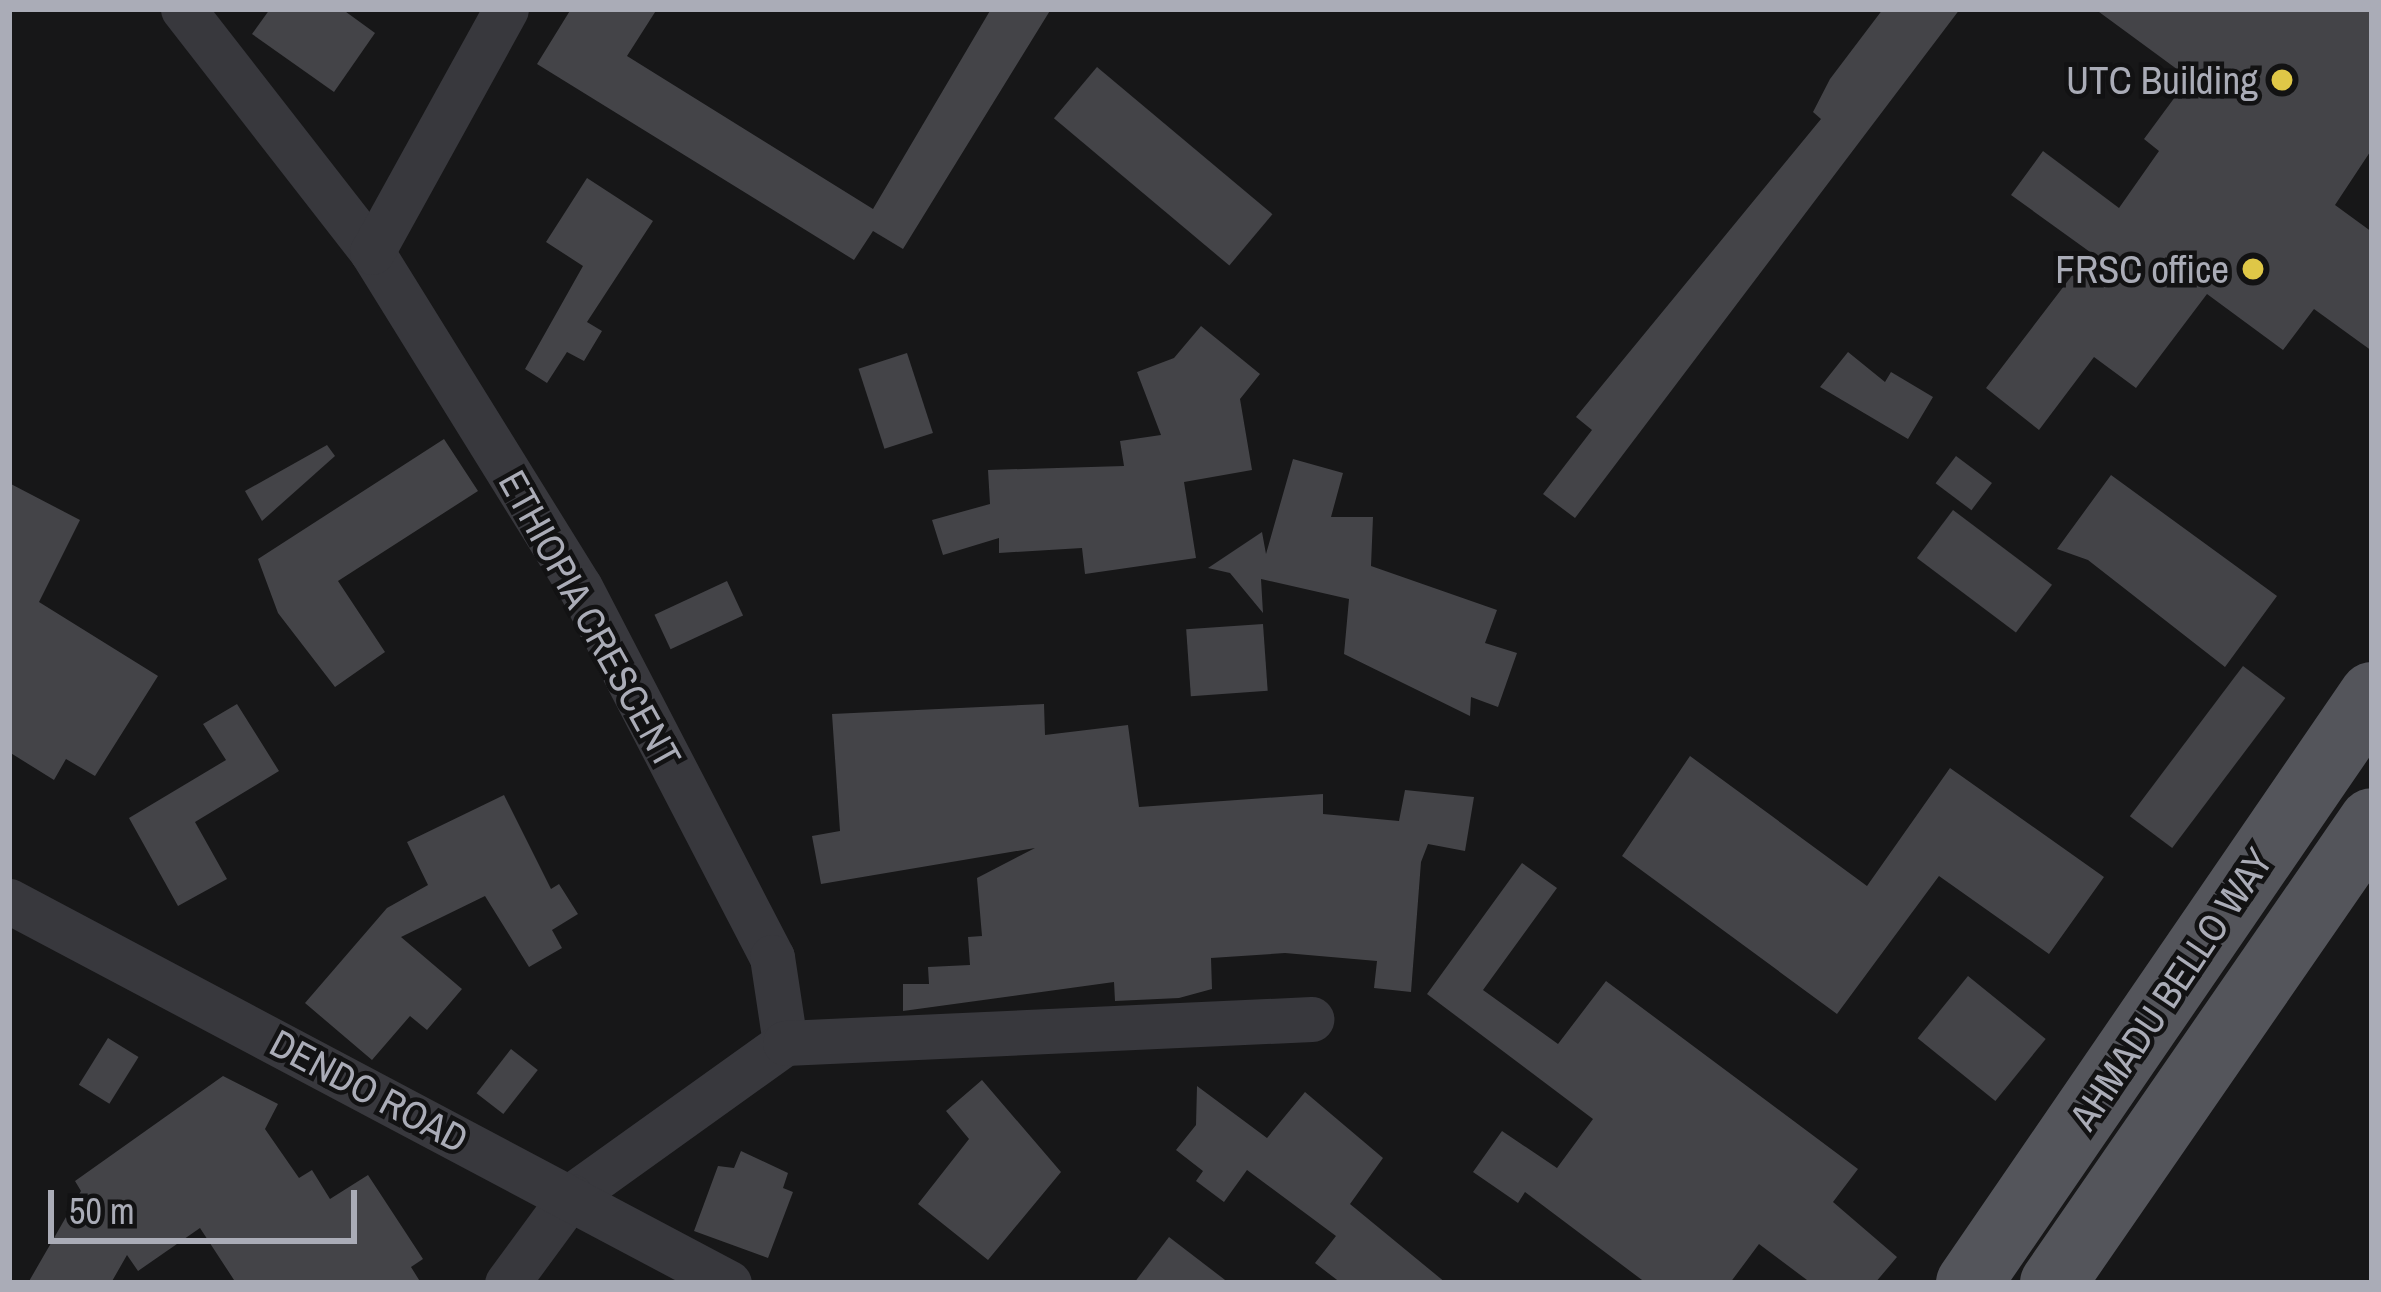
<!DOCTYPE html>
<style>
body{margin:0}
#map{position:relative;width:2381px;height:1292px;overflow:hidden;background:#171718;font-family:"Archivo Narrow",sans-serif}
div>[style]{position:absolute}
.building>*{inset:0;background:#444448;transform-origin:0 0}
.street>*{height:45px;margin:-22.5px;padding:0 22.5px;transform-origin:22.5px;border-radius:22.5px;background:#38383d}
.primary>*{height:66px;margin:-33px;padding:0 33px;transform-origin:33px;border-radius:33px;background:#54555b}
.dots>*{width:33px;height:33px;translate:-50% -50%;box-sizing:border-box;border:6px solid #121213;border-radius:50%}
span{translate:-50% -50%;white-space:nowrap;text-align:center;line-height:1.15;-webkit-text-stroke:9px #121213;paint-order:stroke}
.poi-label{font-size:39px;color:#aaacb7}
.right{translate:-100% -50%;text-align:right}
.street-label{font-size:39px;color:#aaacb7}
.frame{position:absolute;inset:0;border:12px solid #aaacb7;pointer-events:none}
.scale{position:absolute;left:48px;top:1190px;width:309px;height:54px;box-sizing:border-box;border:6px solid #aaacb7;border-top:0;padding-left:15px;font-size:36px;line-height:42px;white-space:nowrap;color:#aaacb7;-webkit-text-stroke:9px #121213;paint-order:stroke}
</style>
<div id="map">
<div class="building">
<i style="clip-path:polygon(270px 9px,342px 9px,375px 33px,334px 92px,252px 34px)"></i>
<i style="clip-path:polygon(571px 9px,657px 9px,627px 56px,873px 209px,991px 9px,1051px 9px,903px 249px,873px 231px,854px 260px,537px 64px)"></i>
<i style="clip-path:polygon(1883px 9px,1960px 9px,1575px 518px,1543px 494px,1592px 430px,1576px 417px,1821px 119px,1813px 112px,1830px 79px)"></i>
<i style="clip-path:polygon(2095px 9px,2372px 9px,2372px 149px,2335px 205px,2372px 232px,2372px 351px,2314px 309px,2283px 350px,2207px 294px,2136px 388px,2094px 357px,2039px 430px,1986px 388px,2090px 252px,2011px 195px,2043px 151px,2119px 208px,2159px 151px,2144px 139px,2189px 78px)"></i>
<i style="left:1097px;top:67px;width:229px;height:67px;rotate:40deg"></i>
<i style="clip-path:polygon(587px 178px,653px 221px,587px 322px,602px 331px,584px 361px,567px 352px,547px 383px,525px 369px,583px 266px,546px 242px)"></i>
<i style="clip-path:polygon(1201px 326px,1260px 374px,1240px 399px,1252px 470px,1184px 482px,1196px 558px,1085px 574px,1082px 548px,999px 553px,999px 538px,943px 555px,932px 520px,990px 504px,988px 470px,1124px 466px,1120px 441px,1161px 435px,1137px 372px,1174px 358px)"></i>
<i style="clip-path:polygon(1848px 352px,1885px 382px,1891px 372px,1933px 397px,1908px 439px,1820px 387px)"></i>
<i style="left:907px;top:353px;width:84px;height:51px;rotate:72deg"></i>
<i style="clip-path:polygon(444px 439px,478px 491px,338px 581px,385px 652px,335px 687px,278px 613px,258px 559px)"></i>
<i style="clip-path:polygon(327px 445px,335px 456px,262px 521px,245px 491px)"></i>
<i style="left:1956px;top:456px;width:45px;height:34px;rotate:37deg"></i>
<i style="clip-path:polygon(1293px 459px,1343px 473px,1331px 517px,1373px 517px,1371px 566px,1497px 610px,1485px 643px,1517px 653px,1498px 707px,1471px 697px,1470px 716px,1344px 654px,1349px 599px,1261px 579px,1263px 613px,1230px 573px,1208px 568px,1262px 532px,1266px 554px)"></i>
<i style="clip-path:polygon(2111px 475px,2277px 596px,2225px 667px,2088px 560px,2057px 549px)"></i>
<i style="clip-path:polygon(9px 483px,80px 520px,39px 602px,158px 676px,95px 776px,66px 759px,54px 780px,9px 752px)"></i>
<i style="left:1953px;top:510px;width:124px;height:60px;rotate:37deg"></i>
<i style="left:727px;top:581px;width:38px;height:80px;rotate:65deg"></i>
<i style="left:1263px;top:624px;width:67px;height:77px;rotate:86deg"></i>
<i style="left:2243px;top:666px;width:53px;height:188px;rotate:37deg"></i>
<i style="clip-path:polygon(237px 704px,279px 771px,195px 822px,227px 879px,178px 906px,129px 818px,226px 760px,203px 724px)"></i>
<i style="clip-path:polygon(1044px 704px,1045px 735px,1128px 725px,1139px 807px,1323px 794px,1323px 814px,1399px 821px,1405px 790px,1474px 797px,1465px 851px,1428px 844px,1421px 862px,1411px 992px,1374px 988px,1377px 961px,1285px 953px,1211px 958px,1212px 989px,1179px 998px,1115px 1001px,1114px 982px,903px 1011px,903px 984px,929px 984px,928px 967px,970px 965px,968px 937px,982px 936px,977px 878px,1035px 848px,821px 884px,812px 836px,840px 831px,832px 714px)"></i>
<i style="clip-path:polygon(1690px 756px,1867px 886px,1950px 768px,2104px 877px,2049px 954px,1939px 876px,1837px 1014px,1622px 856px)"></i>
<i style="clip-path:polygon(504px 795px,551px 889px,559px 884px,578px 914px,552px 930px,562px 948px,529px 967px,485px 896px,401px 937px,462px 989px,427px 1030px,410px 1016px,372px 1060px,305px 1003px,387px 908px,428px 885px,407px 842px)"></i>
<i style="clip-path:polygon(1522px 863px,1557px 888px,1483px 990px,1558px 1044px,1606px 981px,1858px 1169px,1833px 1202px,1897px 1257px,1875px 1283px,1811px 1283px,1759px 1244px,1730px 1283px,1646px 1283px,1525px 1192px,1518px 1203px,1473px 1172px,1502px 1131px,1557px 1168px,1593px 1119px,1427px 994px)"></i>
<i style="left:1968px;top:976px;width:100px;height:80px;rotate:39deg"></i>
<i style="left:108px;top:1038px;width:36px;height:55px;rotate:32deg"></i>
<i style="left:511px;top:1049px;width:34px;height:56px;rotate:38deg"></i>
<i style="clip-path:polygon(223px 1076px,278px 1104px,265px 1129px,299px 1178px,312px 1170px,330px 1199px,368px 1175px,423px 1259px,411px 1267px,421px 1283px,236px 1283px,200px 1228px,138px 1271px,127px 1255px,111px 1283px,28px 1283px,81px 1191px,75px 1181px)"></i>
<i style="clip-path:polygon(982px 1080px,1061px 1172px,988px 1260px,918px 1204px,969px 1139px,946px 1111px)"></i>
<i style="clip-path:polygon(1197px 1086px,1267px 1138px,1305px 1092px,1383px 1158px,1350px 1204px,1446px 1283px,1341px 1283px,1315px 1263px,1336px 1236px,1247px 1170px,1224px 1202px,1196px 1181px,1203px 1171px,1176px 1150px,1196px 1125px)"></i>
<i style="clip-path:polygon(741px 1151px,788px 1173px,783px 1188px,793px 1192px,768px 1258px,694px 1231px,718px 1166px,734px 1168px)"></i>
<i style="clip-path:polygon(1169px 1237px,1229px 1283px,1134px 1283px)"></i>
</div>
<div class="street">
<i style="left:183px;top:9px;width:308px;rotate:52.1deg"></i>
<i style="left:372px;top:252px;width:394px;rotate:58.2deg"></i>
<i style="left:580px;top:587px;width:417px;rotate:62.6deg"></i>
<i style="left:772px;top:957px;width:87px;rotate:81.4deg"></i>
<i style="left:785px;top:1043px;width:263px;rotate:144.4deg"></i>
<i style="left:571px;top:1196px;width:108px;rotate:126.3deg"></i>
<i style="left:372px;top:252px;width:277px;rotate:-61.1deg"></i>
<i style="left:9px;top:901px;width:815px;rotate:27.95deg"></i>
<i style="left:785px;top:1043px;width:527px;rotate:-2.61deg"></i>
</div>
<div class="primary">
<i style="left:1969px;top:1283px;width:713px;rotate:-55.57deg"></i>
<i style="left:2053px;top:1283px;width:561px;rotate:-55.38deg"></i>
</div>
<div class="dots">
<i style="left:2282px;top:80px;background:#dfc747"></i>
<i style="left:2253px;top:269px;background:#dfc747"></i>
</div>
<div class="poi-label">
<span class="right" style="left:2258px;top:80px">UTC Building</span>
<span class="right" style="left:2229px;top:269px">FRSC office</span>
</div>
<div class="street-label">
<span style="left:590px;top:619px;rotate:61deg">ETHIOPIA CRESCENT</span>
<span style="left:2171px;top:989px;rotate:-56deg">AHMADU BELLO WAY</span>
<span style="left:369px;top:1091px;rotate:28deg">DENDO ROAD</span>
</div>
<div class="frame"></div>
<div class="scale">50 m</div>
</div>
